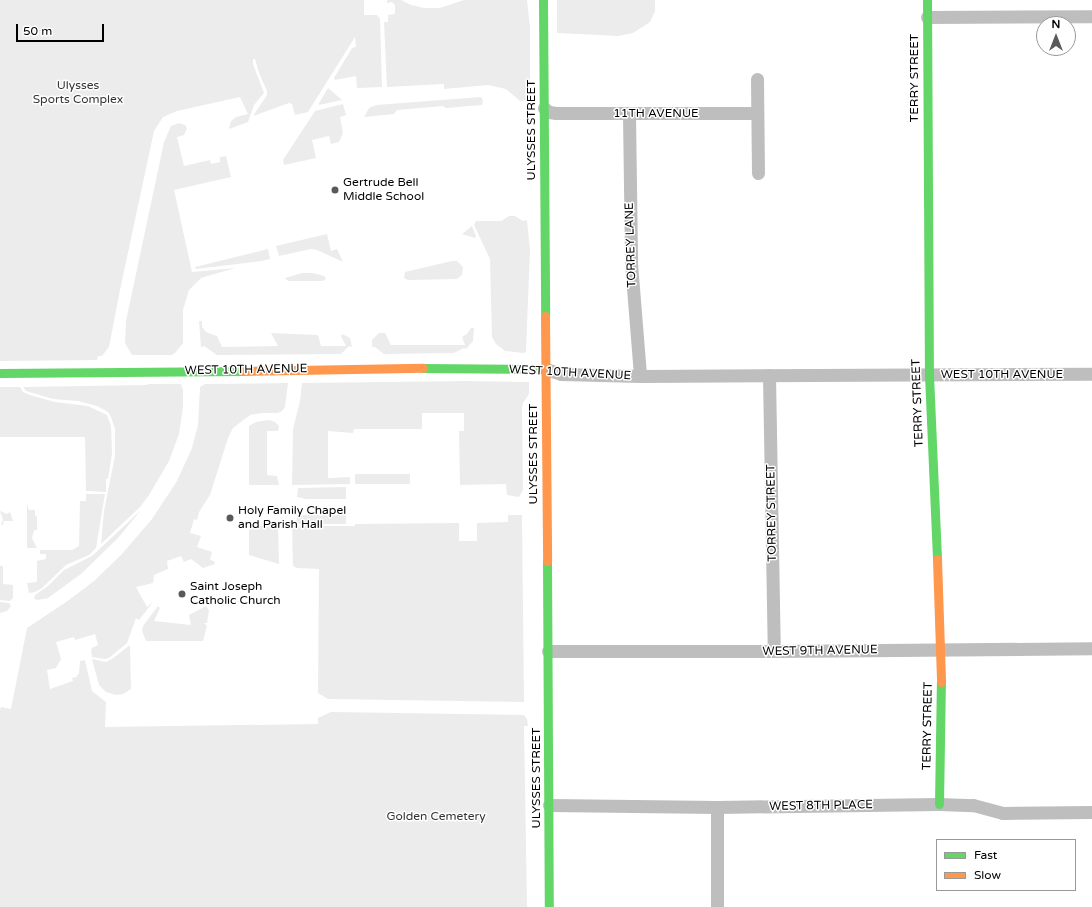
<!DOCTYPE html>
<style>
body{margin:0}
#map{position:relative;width:1092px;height:907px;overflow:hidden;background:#fff;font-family:"Varela Round",sans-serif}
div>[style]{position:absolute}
.green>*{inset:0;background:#ececec;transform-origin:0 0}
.street>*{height:13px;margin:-6.5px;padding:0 6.5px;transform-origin:6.5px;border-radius:6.5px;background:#bebebe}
.fast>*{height:9px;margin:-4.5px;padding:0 4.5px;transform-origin:4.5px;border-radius:4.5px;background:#63d668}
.slow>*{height:9px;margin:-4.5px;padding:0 4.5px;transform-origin:4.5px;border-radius:4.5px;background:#ff974d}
.dots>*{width:11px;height:11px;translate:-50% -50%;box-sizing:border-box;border:2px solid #fff;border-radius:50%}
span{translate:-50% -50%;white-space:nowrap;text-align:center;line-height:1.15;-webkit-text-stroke:3px #fff;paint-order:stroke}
.street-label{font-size:12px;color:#000}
.park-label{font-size:12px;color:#333}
.poi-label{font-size:12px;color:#000}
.left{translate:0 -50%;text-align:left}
.legend{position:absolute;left:936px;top:839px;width:140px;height:52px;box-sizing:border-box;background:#fff;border:1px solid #999;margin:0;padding:5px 7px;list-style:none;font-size:12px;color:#000}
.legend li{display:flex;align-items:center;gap:8px;height:20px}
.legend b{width:20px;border:1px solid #999}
.north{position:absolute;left:1036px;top:16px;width:40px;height:40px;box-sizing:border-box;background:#fff;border:1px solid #999;border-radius:50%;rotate:0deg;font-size:11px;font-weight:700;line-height:16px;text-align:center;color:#000}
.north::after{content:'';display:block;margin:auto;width:14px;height:18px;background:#595959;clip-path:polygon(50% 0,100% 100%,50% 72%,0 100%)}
.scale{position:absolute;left:16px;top:24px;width:88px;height:18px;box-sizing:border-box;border:2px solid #000;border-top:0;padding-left:5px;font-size:12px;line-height:14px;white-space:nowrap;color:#000;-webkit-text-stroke:3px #fff;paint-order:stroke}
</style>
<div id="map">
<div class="green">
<i style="clip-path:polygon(0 0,364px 0,364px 15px,377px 15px,380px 19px,382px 87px,357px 88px,356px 76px,335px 80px,334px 78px,352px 48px,356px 47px,355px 37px,308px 112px,295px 115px,292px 104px,289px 103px,253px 116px,267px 95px,267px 91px,259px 73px,255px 59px,253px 59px,253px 64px,264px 93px,254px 105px,248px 122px,229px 129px,231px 121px,236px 117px,248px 114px,240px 97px,177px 111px,163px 117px,154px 131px,120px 290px,109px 347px,102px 356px,98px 356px,97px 360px,0 361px)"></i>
<i style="clip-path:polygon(387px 0,401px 0,411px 5px,424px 8px,440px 8px,464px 0,527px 0,530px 27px,530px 100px,520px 101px,506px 89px,488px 85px,444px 89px,444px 84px,387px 87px,384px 22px,388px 22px,388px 15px,395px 14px,395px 5px,392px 2px,387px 3px)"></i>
<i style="clip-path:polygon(557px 0,655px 0,655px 11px,650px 22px,633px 33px,618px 36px,557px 33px)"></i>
<i style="clip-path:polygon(328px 88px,342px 100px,319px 105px,319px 103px)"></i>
<i style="clip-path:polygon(481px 97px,483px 100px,482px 105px,446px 108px,443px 106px,397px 110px,394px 114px,364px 117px,369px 108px,376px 105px)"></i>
<i style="clip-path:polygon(343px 104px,346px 115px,340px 117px,343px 133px,339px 142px,331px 144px,329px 136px,312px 140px,316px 158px,284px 165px,283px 160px,315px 111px)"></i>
<i style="clip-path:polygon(179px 123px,185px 125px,187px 128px,184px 135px,177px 137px,184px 166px,210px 160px,211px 164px,220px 162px,220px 157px,226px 156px,231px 177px,174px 190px,192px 272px,235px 268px,201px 278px,189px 290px,183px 310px,183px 343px,176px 352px,172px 355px,132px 355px,125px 343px,126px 321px,164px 142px,171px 126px)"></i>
<i style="clip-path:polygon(509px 216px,515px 216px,523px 221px,527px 220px,530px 250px,526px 352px,523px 353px,505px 351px,496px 344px,492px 337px,490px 259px,474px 225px,476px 221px,501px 221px)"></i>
<i style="clip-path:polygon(472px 226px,476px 236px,475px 238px,462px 234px)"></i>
<i style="clip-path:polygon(327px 234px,331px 251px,337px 249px,343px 262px,317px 250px,311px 249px,279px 256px,276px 246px)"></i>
<i style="clip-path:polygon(268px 249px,270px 259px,262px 261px,196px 269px,195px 267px)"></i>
<i style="clip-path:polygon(452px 261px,457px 261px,463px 267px,462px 275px,457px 279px,408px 280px,404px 278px,405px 272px)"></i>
<i style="clip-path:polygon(302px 273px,313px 273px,324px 276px,326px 279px,323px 281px,288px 281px,285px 278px)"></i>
<i style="clip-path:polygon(199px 321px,202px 321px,202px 327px,206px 332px,217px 336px,222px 347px,278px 346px,271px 333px,318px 335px,321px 346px,346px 346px,341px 336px,342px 334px,350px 338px,352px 347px,349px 346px,341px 354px,217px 355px,204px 346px,201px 347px)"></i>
<i style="clip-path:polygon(471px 328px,474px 328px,473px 341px,466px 349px,464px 348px,454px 353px,384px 354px,375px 347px,372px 347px,372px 340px,379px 333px,385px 333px,391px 345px,465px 345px,462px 337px,467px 334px)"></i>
<i style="clip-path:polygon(467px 381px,529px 382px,529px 394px,523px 403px,522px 408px,523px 490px,519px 497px,507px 495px,506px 484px,460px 485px,459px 431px,464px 431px,464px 413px,422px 413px,422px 429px,354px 429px,353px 433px,328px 431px,328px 478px,350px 477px,350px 484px,292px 485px,293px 429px,300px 401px,302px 383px)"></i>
<i style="clip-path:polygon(288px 383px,285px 407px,282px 411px,278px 413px,262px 413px,250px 415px,233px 428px,228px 438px,210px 495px,199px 512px,197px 520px,194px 519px,190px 533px,201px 536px,197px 547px,212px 552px,210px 560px,214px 561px,215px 564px,203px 568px,191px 559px,184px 562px,181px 556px,167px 561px,168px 569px,154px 575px,153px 583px,136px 587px,147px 607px,153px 602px,139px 620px,136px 618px,127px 643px,109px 658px,104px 659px,92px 657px,91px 650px,92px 648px,98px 645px,95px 634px,75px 640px,74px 637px,56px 642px,61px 659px,56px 668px,47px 670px,50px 689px,73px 681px,72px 678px,76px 677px,79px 673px,80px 661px,85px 660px,92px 691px,106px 702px,105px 727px,318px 724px,318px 718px,331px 712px,524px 715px,527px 719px,528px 726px,524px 726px,527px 907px,0 907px,0 710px,1px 707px,11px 709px,27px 628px,69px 600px,94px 581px,121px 555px,152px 519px,177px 481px,192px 448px,198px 425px,200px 387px,205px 384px)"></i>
<i style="clip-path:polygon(148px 384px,181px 384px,183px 390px,183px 407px,179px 434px,169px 461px,149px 495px,140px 507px,101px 544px,104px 511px,115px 456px,115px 429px,111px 417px,108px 412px,97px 406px,78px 401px,53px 399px,26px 391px,23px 387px,147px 385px)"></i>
<i style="clip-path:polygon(0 387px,20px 387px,23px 392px,30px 395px,55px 402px,88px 406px,107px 415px,111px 426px,112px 454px,108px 479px,106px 479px,106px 492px,86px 491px,85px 437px,0 437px)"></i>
<i style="clip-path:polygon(269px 420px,275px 422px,279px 426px,278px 431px,267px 431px,267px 475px,277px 476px,279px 485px,249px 485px,249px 426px,256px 422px)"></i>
<i style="left:355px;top:474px;width:55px;height:10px"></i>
<i style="clip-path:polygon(346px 487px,346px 499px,306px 499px,297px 497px,298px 488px)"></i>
<i style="clip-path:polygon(86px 494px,105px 494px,96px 548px,89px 555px,66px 565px,42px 588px,35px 592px,29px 593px,27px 583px,37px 582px,37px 561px,46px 559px,46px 554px,40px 554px,40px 550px,72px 550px,79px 546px,80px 501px,86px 501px)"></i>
<i style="clip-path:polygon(27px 504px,29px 510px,35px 510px,35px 516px,37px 516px,37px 530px,34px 530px,32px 538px,37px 548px,27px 548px)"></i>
<i style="clip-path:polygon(141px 510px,119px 537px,81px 574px,48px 598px,38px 600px,34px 599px,35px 595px,48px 586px,64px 570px,92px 556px)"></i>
<i style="clip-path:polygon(0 511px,7px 514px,10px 512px,13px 521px,4px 521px,3px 525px,1px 525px,3px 520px)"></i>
<i style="clip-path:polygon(304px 515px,346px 515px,346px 524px,296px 524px,297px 517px)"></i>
<i style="clip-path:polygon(508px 515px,522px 515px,524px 702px,328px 699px,318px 693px,319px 569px,297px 568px,293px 566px,292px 526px,355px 526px,355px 524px,459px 523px,459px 541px,477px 541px,477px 523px,508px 522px)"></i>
<i style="clip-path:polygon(249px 526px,278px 526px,279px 564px,249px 555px)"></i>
<i style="clip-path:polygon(0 566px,3px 566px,3px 584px,13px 585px,13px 598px,10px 601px,0 600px)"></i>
<i style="clip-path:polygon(0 602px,9px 603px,11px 606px,7px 611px,0 613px)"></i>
<i style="clip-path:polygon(158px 606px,160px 608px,154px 621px,191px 625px,189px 615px,206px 606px,209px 610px,207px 623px,204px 623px,207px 626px,203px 641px,146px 641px,142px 631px,143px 626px)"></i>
<i style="clip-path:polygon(130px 645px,131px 689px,123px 694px,116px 695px,106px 692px,99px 685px,92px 659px,106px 662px,112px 659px)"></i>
</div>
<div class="street">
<i style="left:927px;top:17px;width:165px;rotate:-0.3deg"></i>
<i style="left:757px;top:79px;width:94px;rotate:89.4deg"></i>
<i style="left:544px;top:108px;width:6px;rotate:39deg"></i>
<i style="left:549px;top:112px;width:7px;rotate:8deg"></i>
<i style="left:556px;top:113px;width:201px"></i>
<i style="left:629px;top:114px;width:149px;rotate:89.2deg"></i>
<i style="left:631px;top:263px;width:113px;rotate:85.4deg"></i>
<i style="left:546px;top:369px;width:16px;rotate:18deg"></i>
<i style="left:561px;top:374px;width:79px;rotate:1.5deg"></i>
<i style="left:640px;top:376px;width:452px;rotate:-0.3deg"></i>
<i style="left:769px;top:375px;width:276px;rotate:89deg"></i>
<i style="left:548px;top:651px;width:226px"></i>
<i style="left:774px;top:651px;width:318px;rotate:-0.5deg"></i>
<i style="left:549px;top:805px;width:168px;rotate:0.7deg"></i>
<i style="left:717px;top:807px;width:222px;rotate:-0.8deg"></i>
<i style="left:939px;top:804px;width:34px;rotate:2deg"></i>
<i style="left:973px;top:805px;width:31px;rotate:15deg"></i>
<i style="left:1003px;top:813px;width:89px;rotate:-0.6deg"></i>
<i style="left:717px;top:807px;width:100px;rotate:90deg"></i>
</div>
<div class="fast">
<i style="left:543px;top:0;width:316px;rotate:89.6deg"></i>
<i style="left:927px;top:0;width:375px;rotate:89.7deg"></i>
<i style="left:929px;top:375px;width:184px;rotate:87.5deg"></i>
<i style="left:423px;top:368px;width:123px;rotate:0.5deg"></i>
<i style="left:0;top:373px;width:243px;rotate:-0.5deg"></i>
<i style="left:547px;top:561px;width:346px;rotate:89.7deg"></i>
<i style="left:939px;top:804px;width:122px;rotate:-89.1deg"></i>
</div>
<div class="slow">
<i style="left:545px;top:316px;width:245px;rotate:89.5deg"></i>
<i style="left:243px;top:371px;width:180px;rotate:-1deg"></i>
<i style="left:937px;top:559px;width:123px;rotate:88.1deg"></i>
</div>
<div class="dots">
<i style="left:335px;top:190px;background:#595959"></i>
<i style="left:230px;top:518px;background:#595959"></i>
<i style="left:182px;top:594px;background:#595959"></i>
</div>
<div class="street-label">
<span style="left:915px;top:78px;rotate:-90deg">TERRY STREET</span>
<span style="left:656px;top:114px">11TH AVENUE</span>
<span style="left:532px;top:130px;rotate:-90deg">ULYSSES STREET</span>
<span style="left:631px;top:245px;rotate:-92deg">TORREY LANE</span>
<span style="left:246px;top:370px;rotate:-1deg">WEST 10TH AVENUE</span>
<span style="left:570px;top:373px;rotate:3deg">WEST 10TH AVENUE</span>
<span style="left:1002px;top:375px">WEST 10TH AVENUE</span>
<span style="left:918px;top:403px;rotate:-92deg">TERRY STREET</span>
<span style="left:534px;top:454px;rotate:-90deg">ULYSSES STREET</span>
<span style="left:772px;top:513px;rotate:-91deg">TORREY STREET</span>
<span style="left:820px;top:651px;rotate:-1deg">WEST 9TH AVENUE</span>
<span style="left:928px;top:726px;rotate:-89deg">TERRY STREET</span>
<span style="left:537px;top:778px;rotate:-90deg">ULYSSES STREET</span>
<span style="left:821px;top:806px;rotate:-1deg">WEST 8TH PLACE</span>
</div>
<div class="park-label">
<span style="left:78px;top:93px">Ulysses<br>Sports Complex</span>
<span style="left:436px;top:817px">Golden Cemetery</span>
</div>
<div class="poi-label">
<span class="left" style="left:343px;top:190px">Gertrude Bell<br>Middle School</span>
<span class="left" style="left:238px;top:518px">Holy Family Chapel<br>and Parish Hall</span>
<span class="left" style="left:190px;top:594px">Saint Joseph<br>Catholic Church</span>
</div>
<ul class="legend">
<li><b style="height:5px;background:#63d668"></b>Fast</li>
<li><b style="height:5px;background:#ff974d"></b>Slow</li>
</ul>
<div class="north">N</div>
<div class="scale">50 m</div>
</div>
